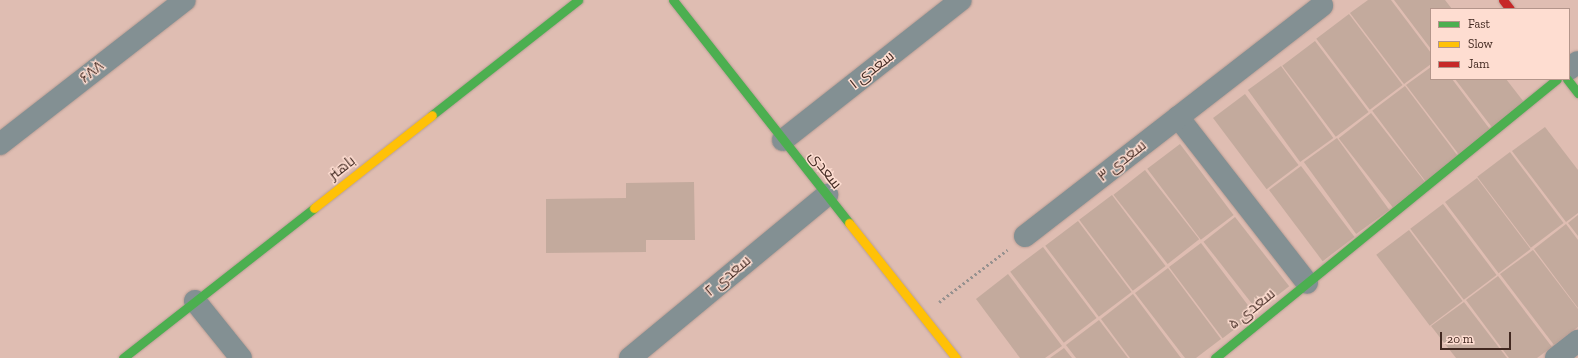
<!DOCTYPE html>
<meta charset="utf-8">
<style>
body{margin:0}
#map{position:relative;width:1578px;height:358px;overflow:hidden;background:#dfbdb2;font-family:"Zilla Slab",Cairo,serif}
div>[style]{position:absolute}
.building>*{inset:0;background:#c3aa9d;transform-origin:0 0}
.path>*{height:2.5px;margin-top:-1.25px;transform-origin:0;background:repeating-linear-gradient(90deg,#96918f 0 2px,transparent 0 5px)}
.roads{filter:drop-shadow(0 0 1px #b99e95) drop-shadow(0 0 1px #b99e95)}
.street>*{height:22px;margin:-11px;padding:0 11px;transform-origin:11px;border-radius:11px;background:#839093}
.fast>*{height:9px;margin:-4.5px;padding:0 4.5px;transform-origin:4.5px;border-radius:4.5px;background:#4caf50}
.slow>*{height:9px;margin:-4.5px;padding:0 4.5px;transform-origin:4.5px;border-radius:4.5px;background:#ffc107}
.jam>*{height:9px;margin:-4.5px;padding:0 4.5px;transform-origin:4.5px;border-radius:4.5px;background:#c62828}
span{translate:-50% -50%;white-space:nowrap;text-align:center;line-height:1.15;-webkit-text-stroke:3px #feddd1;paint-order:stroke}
.street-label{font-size:15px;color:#422921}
.legend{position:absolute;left:1430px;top:8px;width:140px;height:72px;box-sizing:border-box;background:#feddd1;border:1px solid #b3958b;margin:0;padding:5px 7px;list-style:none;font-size:12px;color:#422921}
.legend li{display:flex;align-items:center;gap:8px;height:20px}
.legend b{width:20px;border:1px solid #b3958b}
.scale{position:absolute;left:1440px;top:332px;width:71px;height:18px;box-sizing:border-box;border:2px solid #422921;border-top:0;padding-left:5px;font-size:12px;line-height:14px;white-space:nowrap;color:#422921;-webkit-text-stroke:3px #feddd1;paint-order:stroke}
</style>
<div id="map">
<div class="building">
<i style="clip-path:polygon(1368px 0,1391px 0,1431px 53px,1431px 64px,1404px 84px,1350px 13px)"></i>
<i style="clip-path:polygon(1394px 0,1445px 0,1452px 9px,1431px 9px,1431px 49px)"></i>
<i style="left:1349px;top:14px;width:89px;height:41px;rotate:53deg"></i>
<i style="left:1315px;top:41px;width:89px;height:41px;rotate:53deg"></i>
<i style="left:1281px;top:66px;width:89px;height:41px;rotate:54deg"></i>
<i style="clip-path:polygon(1431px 67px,1431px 79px,1452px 79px,1492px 132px,1460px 156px,1406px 85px)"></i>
<i style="clip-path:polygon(1455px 79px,1506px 79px,1527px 106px,1494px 130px)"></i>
<i style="left:1405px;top:86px;width:89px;height:41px;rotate:53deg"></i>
<i style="left:1245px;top:94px;width:89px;height:40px;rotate:53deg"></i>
<i style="left:1371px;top:113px;width:88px;height:41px;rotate:52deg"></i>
<i style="clip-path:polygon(1545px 127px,1578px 170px,1578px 213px,1566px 222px,1512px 151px)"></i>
<i style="left:1337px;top:138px;width:89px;height:41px;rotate:54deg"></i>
<i style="left:1180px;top:144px;width:89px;height:41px;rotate:53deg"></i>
<i style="left:1510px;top:152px;width:89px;height:41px;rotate:53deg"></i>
<i style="left:1301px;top:166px;width:89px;height:40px;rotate:53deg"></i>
<i style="left:1145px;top:170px;width:88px;height:40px;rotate:52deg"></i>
<i style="left:1477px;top:178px;width:89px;height:40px;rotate:53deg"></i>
<i style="clip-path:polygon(694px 182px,695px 240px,646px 240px,646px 252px,546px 253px,546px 199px,626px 198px,626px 183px)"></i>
<i style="left:1112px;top:195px;width:89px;height:41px;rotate:53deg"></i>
<i style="left:1443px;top:204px;width:89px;height:41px;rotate:53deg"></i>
<i style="clip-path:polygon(1578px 215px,1578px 236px,1568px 223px)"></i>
<i style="left:1235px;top:217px;width:88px;height:40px;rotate:52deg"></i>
<i style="left:1078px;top:221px;width:89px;height:41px;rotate:53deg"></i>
<i style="clip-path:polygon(1566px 224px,1578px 240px,1578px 308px,1534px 249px)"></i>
<i style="left:1409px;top:230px;width:89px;height:41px;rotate:53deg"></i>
<i style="left:1201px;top:243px;width:89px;height:40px;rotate:53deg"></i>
<i style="left:1043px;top:247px;width:89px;height:41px;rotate:53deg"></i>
<i style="clip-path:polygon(1533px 250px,1578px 309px,1578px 327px,1554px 345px,1500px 274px)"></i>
<i style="clip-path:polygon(1168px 268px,1221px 339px,1196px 358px,1185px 358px,1135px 293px)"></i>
<i style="clip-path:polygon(1008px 274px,1062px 346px,1045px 358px,1020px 358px,976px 299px)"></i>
<i style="clip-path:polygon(1498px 276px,1552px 347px,1537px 358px,1509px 358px,1466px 300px)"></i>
<i style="clip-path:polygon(1133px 294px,1181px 358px,1130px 358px,1101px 319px)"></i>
<i style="clip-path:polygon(1464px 302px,1507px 358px,1456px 358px,1431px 326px)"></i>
<i style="clip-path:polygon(1099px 320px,1128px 358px,1076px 358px,1066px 345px)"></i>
<i style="clip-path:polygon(1064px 348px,1072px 358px,1050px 358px)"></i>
</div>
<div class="path">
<i style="left:939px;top:302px;width:86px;rotate:-37.4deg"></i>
</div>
<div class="roads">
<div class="street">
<i style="left:1569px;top:69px;width:11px;rotate:-38deg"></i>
<i style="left:1178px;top:117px;width:210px;rotate:52.1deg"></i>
<i style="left:783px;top:140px;width:226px;rotate:-38.2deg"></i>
<i style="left:0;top:144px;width:234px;rotate:-37.9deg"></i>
<i style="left:1025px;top:236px;width:376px;rotate:-37.8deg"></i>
<i style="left:195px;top:301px;width:73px;rotate:51.1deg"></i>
<i style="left:630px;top:358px;width:256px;rotate:-39.6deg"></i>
<i style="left:1556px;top:358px;width:28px;rotate:-38deg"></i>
</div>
<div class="fast">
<i style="left:673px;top:0;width:284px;rotate:51.7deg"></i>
<i style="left:1567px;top:79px;width:18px;rotate:52deg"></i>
<i style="left:432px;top:115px;width:186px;rotate:-38.2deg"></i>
<i style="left:123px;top:358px;width:243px;rotate:-38.1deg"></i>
<i style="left:1215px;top:358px;width:441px;rotate:-39.2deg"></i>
</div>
<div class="slow">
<i style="left:314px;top:208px;width:150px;rotate:-38.2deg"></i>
<i style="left:849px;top:223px;width:172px;rotate:51.6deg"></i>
</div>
<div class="jam">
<i style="left:1503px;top:0;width:11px;rotate:52deg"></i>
</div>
</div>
<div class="street-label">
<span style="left:872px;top:70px;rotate:-38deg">سعدی ۱</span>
<span style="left:92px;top:72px;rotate:-38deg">۶۸۸</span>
<span style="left:1122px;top:161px;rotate:-38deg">سعدی ۳</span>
<span style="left:342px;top:168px;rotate:-38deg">باهنر</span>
<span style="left:825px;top:170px;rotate:52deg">سعدی</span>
<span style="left:728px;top:276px;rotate:-40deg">سعدی ۲</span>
<span style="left:1252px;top:309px;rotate:-39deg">سعدی ۵</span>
</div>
<ul class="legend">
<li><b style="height:5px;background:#4caf50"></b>Fast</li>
<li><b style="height:5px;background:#ffc107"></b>Slow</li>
<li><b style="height:5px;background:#c62828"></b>Jam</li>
</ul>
<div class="scale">20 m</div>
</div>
